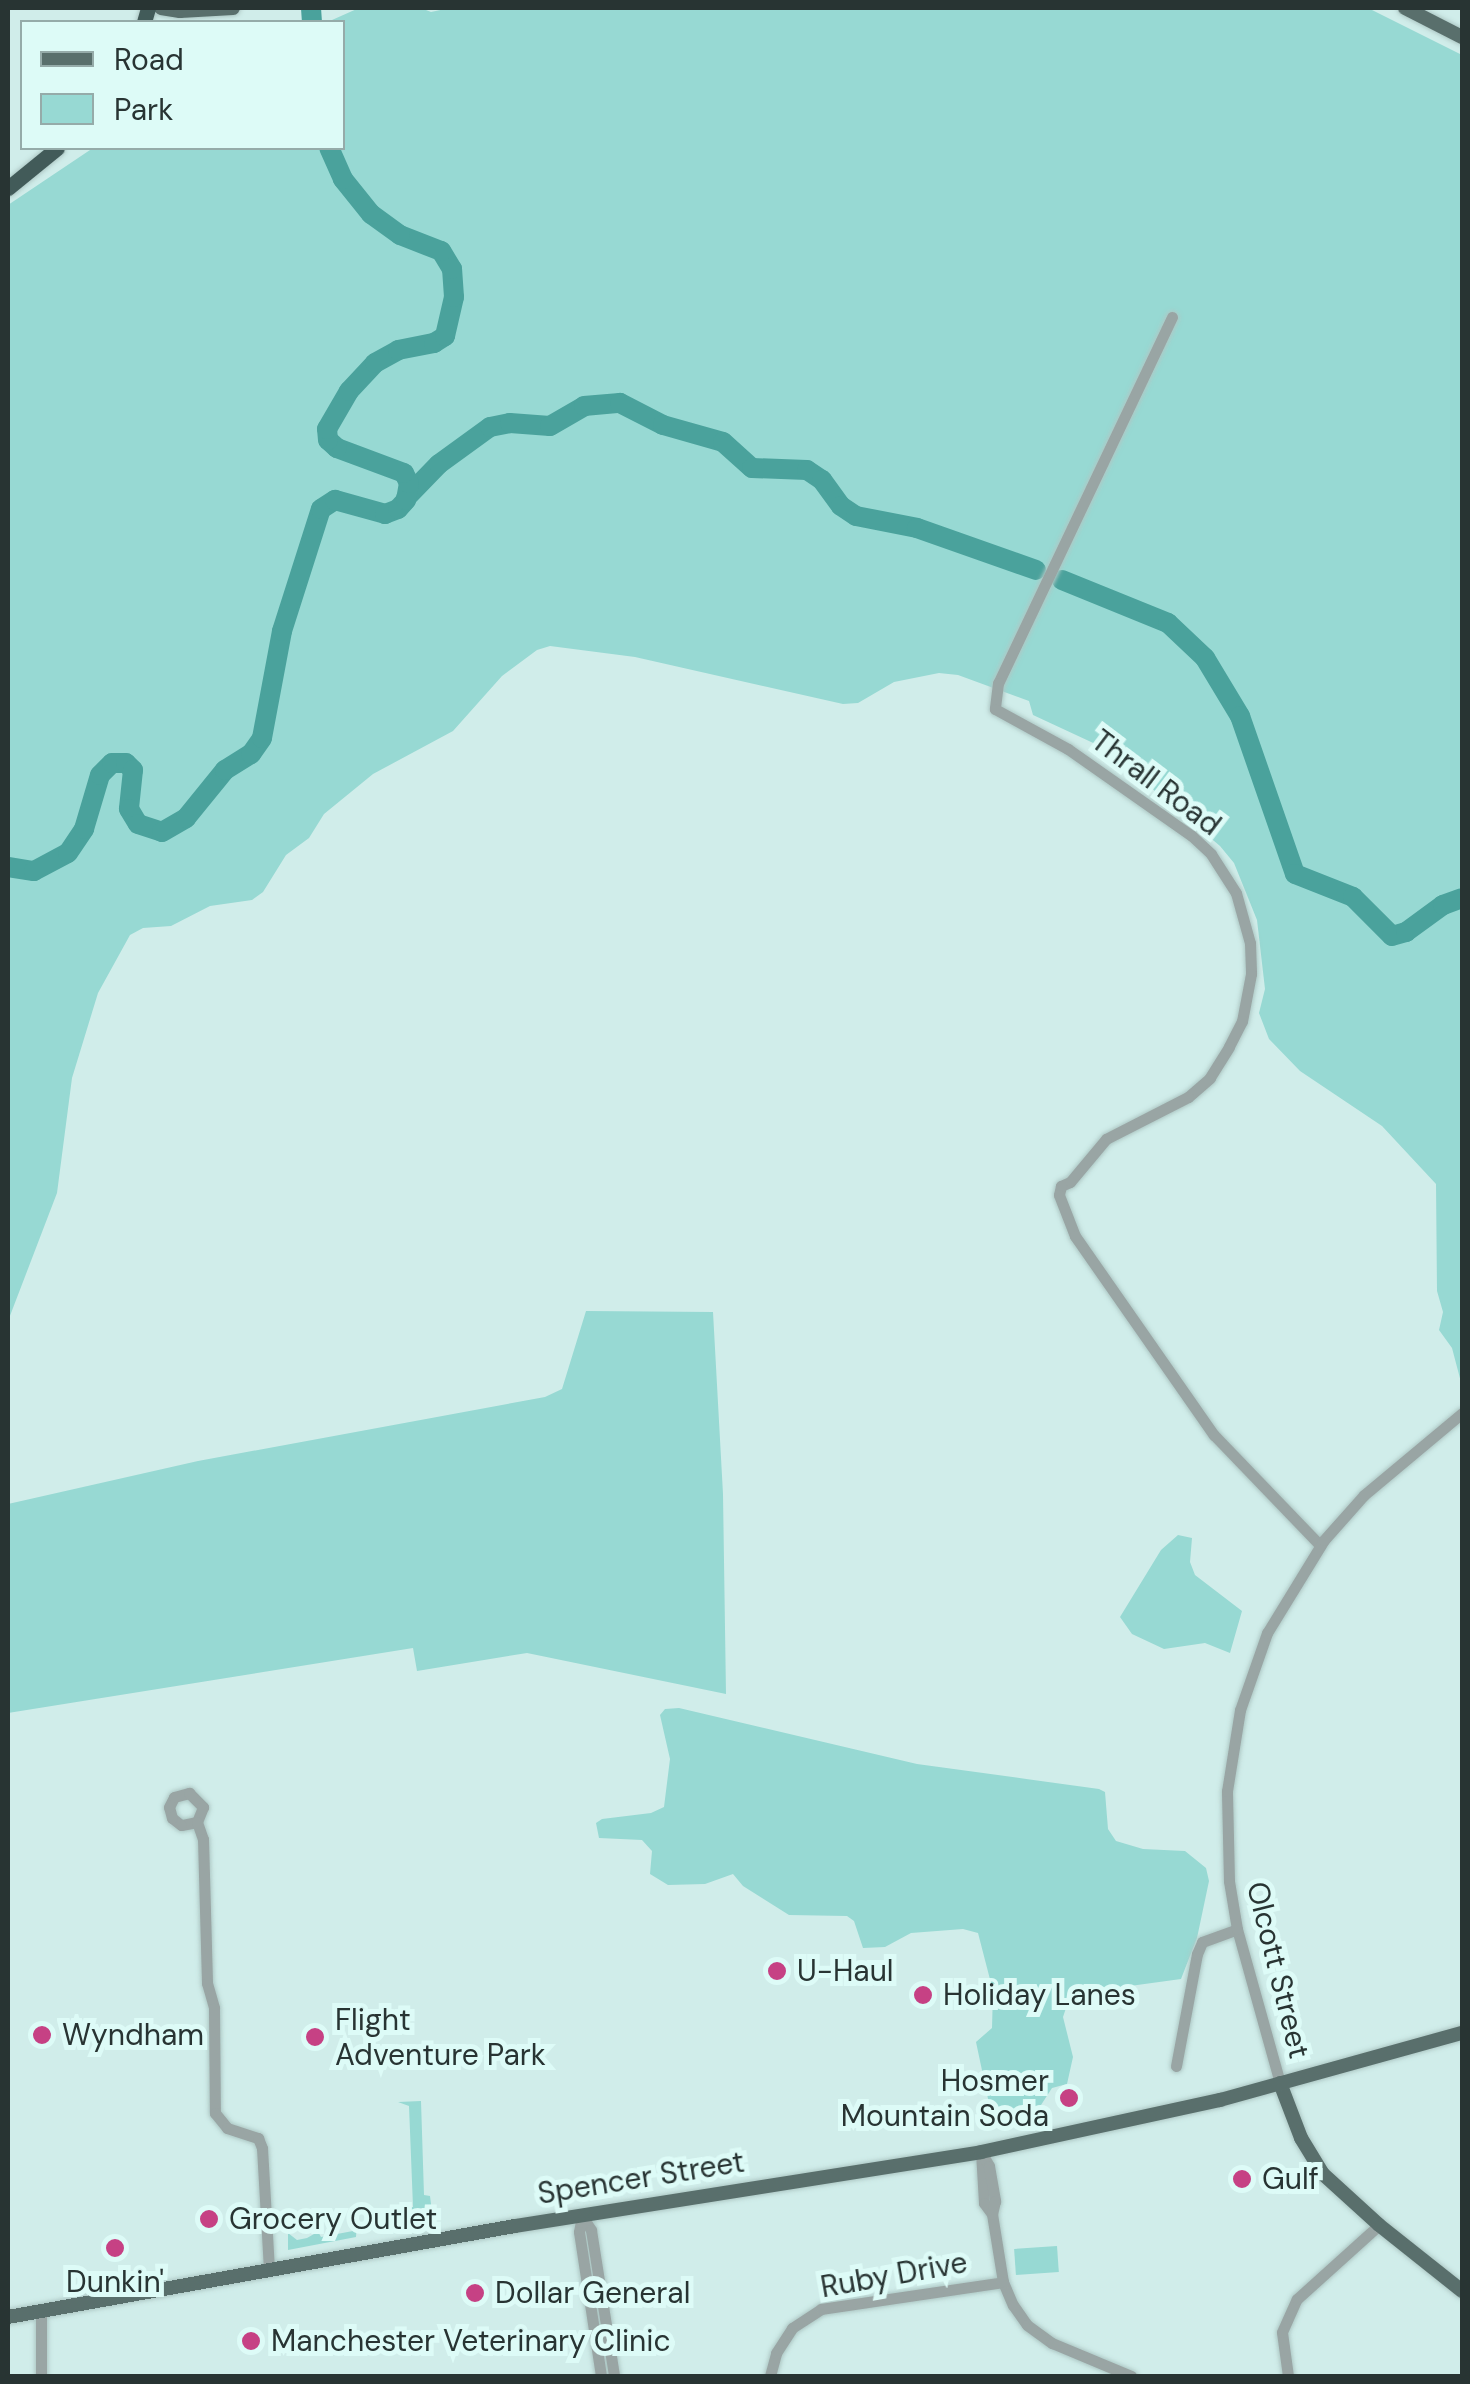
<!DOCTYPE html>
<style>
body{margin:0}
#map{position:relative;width:1470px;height:2384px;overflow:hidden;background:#d0edea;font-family:"DM Sans",sans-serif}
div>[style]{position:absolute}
.green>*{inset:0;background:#97d9d3;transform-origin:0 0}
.river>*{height:20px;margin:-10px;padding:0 10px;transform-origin:10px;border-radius:10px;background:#4aa29c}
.roads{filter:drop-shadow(0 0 2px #aec8c5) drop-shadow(0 0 2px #aec8c5)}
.minor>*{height:11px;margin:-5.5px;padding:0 5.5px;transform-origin:5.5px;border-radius:5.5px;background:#99a5a4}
.major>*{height:14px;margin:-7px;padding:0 7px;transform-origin:7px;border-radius:7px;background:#596f6c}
.highway>*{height:15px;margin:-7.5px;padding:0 7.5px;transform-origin:7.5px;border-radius:7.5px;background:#425b59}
.dots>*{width:28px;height:28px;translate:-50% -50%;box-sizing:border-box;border:5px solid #ddfbf7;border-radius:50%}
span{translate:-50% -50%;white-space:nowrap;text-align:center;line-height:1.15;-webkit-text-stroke:10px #ddfbf7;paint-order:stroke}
.street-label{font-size:30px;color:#283433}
.poi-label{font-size:30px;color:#283433}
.left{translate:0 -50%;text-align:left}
.right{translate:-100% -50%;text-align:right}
.frame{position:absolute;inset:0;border:10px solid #283433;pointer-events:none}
.legend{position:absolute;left:20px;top:20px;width:325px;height:130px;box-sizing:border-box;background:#ddfbf7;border:2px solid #95aba9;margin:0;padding:12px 18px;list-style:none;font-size:30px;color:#283433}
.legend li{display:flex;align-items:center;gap:20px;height:50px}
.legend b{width:50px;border:2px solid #95aba9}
</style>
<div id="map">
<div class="green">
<i style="clip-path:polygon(359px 8px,421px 8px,431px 12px,450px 8px,1368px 8px,1462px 55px,1462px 1386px,1452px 1348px,1439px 1330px,1443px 1312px,1437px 1291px,1436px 1184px,1382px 1126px,1300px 1071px,1269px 1039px,1259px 1013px,1265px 989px,1257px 920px,1234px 863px,1220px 846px,1104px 748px,1033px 715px,1029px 701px,958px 675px,939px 673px,894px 682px,858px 703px,843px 704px,635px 657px,550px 646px,537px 650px,502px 676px,453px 731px,373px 774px,324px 814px,309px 838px,286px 855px,263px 892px,252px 900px,210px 906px,171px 926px,143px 928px,130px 935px,98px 993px,72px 1078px,57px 1193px,8px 1321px,8px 205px,93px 148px,342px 148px,342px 22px,305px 22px,332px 20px)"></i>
<i style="clip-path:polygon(586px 1311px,713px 1312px,723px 1494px,726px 1694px,527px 1653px,417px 1671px,413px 1648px,8px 1713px,8px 1504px,198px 1461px,545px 1397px,562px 1389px)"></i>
<i style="clip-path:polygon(1178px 1535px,1192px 1538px,1190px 1562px,1195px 1575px,1242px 1611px,1230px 1653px,1205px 1643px,1164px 1649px,1132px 1634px,1120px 1617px,1161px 1550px)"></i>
<i style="clip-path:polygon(679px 1708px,917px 1764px,1099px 1789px,1105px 1792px,1108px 1829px,1116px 1841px,1143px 1849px,1185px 1851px,1206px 1868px,1209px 1881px,1197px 1938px,1181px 1979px,1079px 1993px,1068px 2002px,1063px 2017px,1073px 2057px,1067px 2084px,1052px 2088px,1041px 2105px,991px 2113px,976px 2042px,992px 2028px,993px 1991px,978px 1933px,963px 1929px,911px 1933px,885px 1947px,863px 1948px,854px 1921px,847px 1916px,789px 1915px,743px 1886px,733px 1874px,705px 1884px,668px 1885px,650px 1874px,652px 1851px,642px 1840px,599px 1838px,596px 1823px,602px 1819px,651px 1813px,664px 1807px,670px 1759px,660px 1715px,665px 1709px)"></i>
<i style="clip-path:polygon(421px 2101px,424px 2195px,430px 2196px,433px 2220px,378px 2233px,373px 2217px,379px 2226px,402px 2222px,400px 2209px,413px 2207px,409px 2106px,398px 2102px)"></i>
<i style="clip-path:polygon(357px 2221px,356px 2237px,288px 2250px,288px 2233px,297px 2240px,307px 2238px,314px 2234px,310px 2226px,315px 2226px,321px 2237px,353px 2231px)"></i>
<i style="left:1057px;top:2246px;width:26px;height:43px;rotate:86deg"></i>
</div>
<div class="river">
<i style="left:311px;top:8px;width:14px;rotate:86deg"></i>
<i style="left:406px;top:498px;width:47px;rotate:-45.9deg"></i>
<i style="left:439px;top:464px;width:63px;rotate:-36deg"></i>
<i style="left:490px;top:427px;width:20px;rotate:-11deg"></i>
<i style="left:510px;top:423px;width:40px;rotate:4.3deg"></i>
<i style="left:550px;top:426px;width:39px;rotate:-30deg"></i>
<i style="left:584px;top:406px;width:36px;rotate:-5deg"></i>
<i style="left:620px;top:403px;width:48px;rotate:27.1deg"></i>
<i style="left:663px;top:425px;width:62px;rotate:15.8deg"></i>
<i style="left:723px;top:442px;width:39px;rotate:42deg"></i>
<i style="left:752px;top:468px;width:55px;rotate:2.1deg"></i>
<i style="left:807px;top:470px;width:18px;rotate:34deg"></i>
<i style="left:822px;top:480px;width:32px;rotate:54deg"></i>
<i style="left:841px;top:506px;width:18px;rotate:34deg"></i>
<i style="left:856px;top:516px;width:62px;rotate:11.1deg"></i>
<i style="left:917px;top:528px;width:126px;rotate:19.4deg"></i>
<i style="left:1062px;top:580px;width:114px;rotate:22.1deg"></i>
<i style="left:1168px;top:623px;width:51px;rotate:43.4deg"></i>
<i style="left:1205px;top:658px;width:68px;rotate:58.9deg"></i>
<i style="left:1240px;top:716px;width:167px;rotate:70.8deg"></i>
<i style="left:1295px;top:874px;width:62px;rotate:21.6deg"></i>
<i style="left:1353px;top:897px;width:55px;rotate:45deg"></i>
<i style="left:1392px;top:936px;width:15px;rotate:-16deg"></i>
<i style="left:1406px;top:932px;width:46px;rotate:-36.1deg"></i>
<i style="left:1443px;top:905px;width:20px;rotate:-20deg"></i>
<i style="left:8px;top:867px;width:26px;rotate:9deg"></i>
<i style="left:34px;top:871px;width:38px;rotate:-28deg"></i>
<i style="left:68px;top:853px;width:29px;rotate:-56deg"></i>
<i style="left:84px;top:829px;width:56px;rotate:-73.5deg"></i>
<i style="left:100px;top:775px;width:17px;rotate:-45deg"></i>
<i style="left:112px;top:763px;width:14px"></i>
<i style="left:126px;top:763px;width:10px;rotate:45deg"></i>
<i style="left:133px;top:770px;width:39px;rotate:96deg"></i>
<i style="left:129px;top:809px;width:17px;rotate:59deg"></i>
<i style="left:138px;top:824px;width:25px;rotate:18deg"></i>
<i style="left:162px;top:832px;width:28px;rotate:-30deg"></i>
<i style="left:186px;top:818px;width:62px;rotate:-50.9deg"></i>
<i style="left:225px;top:770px;width:31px;rotate:-32deg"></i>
<i style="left:251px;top:754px;width:19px;rotate:-55deg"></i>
<i style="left:262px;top:738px;width:109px;rotate:-79.4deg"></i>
<i style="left:282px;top:631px;width:128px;rotate:-72.3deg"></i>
<i style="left:321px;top:509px;width:17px;rotate:-33deg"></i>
<i style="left:335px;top:500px;width:52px;rotate:15.6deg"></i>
<i style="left:385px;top:514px;width:14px;rotate:-21deg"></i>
<i style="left:398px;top:509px;width:12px;rotate:-48deg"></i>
<i style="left:406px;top:500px;width:17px;rotate:-80deg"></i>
<i style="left:409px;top:483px;width:11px;rotate:-117deg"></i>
<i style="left:404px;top:473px;width:72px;rotate:-159.5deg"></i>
<i style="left:337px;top:448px;width:12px;rotate:-138deg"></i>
<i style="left:328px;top:440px;width:11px;rotate:-95deg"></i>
<i style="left:327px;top:429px;width:44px;rotate:-59.9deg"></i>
<i style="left:349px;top:391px;width:38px;rotate:-47deg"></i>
<i style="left:375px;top:363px;width:26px;rotate:-29deg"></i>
<i style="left:398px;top:350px;width:37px;rotate:-11deg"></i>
<i style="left:434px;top:343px;width:13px;rotate:-32deg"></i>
<i style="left:445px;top:336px;width:40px;rotate:-77deg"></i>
<i style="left:454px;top:297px;width:28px;rotate:-94deg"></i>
<i style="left:452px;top:269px;width:21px;rotate:-121deg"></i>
<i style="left:441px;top:251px;width:44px;rotate:-158.7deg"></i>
<i style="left:400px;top:235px;width:36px;rotate:-144deg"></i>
<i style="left:371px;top:214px;width:45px;rotate:-128.7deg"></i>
<i style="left:343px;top:179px;width:34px;rotate:-114deg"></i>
</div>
<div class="roads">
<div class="minor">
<i style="left:1172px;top:317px;width:405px;rotate:115.4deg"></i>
<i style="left:998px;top:683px;width:26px;rotate:97deg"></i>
<i style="left:995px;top:709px;width:83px;rotate:28.7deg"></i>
<i style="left:1068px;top:749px;width:151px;rotate:35.1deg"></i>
<i style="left:1192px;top:836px;width:26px;rotate:43deg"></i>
<i style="left:1211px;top:854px;width:46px;rotate:57.3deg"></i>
<i style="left:1236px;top:893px;width:52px;rotate:74.4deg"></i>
<i style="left:1250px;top:943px;width:31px;rotate:88deg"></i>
<i style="left:1251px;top:974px;width:48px;rotate:100.8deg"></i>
<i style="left:1242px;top:1021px;width:29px;rotate:117deg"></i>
<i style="left:1229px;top:1047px;width:36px;rotate:122deg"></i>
<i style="left:1210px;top:1078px;width:29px;rotate:139deg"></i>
<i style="left:1188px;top:1097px;width:92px;rotate:152.9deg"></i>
<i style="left:1106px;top:1139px;width:56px;rotate:129.9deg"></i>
<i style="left:1070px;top:1182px;width:10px;rotate:156deg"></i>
<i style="left:1061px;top:1186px;width:9px;rotate:103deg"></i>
<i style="left:1059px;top:1195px;width:44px;rotate:68.7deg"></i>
<i style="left:1075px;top:1236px;width:243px;rotate:55.1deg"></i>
<i style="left:1214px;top:1435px;width:153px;rotate:46.1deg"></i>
<i style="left:197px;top:1822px;width:16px;rotate:169deg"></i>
<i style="left:181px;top:1825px;width:11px;rotate:-142deg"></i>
<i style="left:172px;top:1818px;width:11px;rotate:-105deg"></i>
<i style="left:169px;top:1807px;width:11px;rotate:-63deg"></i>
<i style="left:174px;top:1797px;width:16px;rotate:-15deg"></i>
<i style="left:189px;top:1793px;width:20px;rotate:45deg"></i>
<i style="left:203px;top:1807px;width:16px;rotate:112deg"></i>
<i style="left:197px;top:1822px;width:18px;rotate:71deg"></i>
<i style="left:203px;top:1839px;width:144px;rotate:88.4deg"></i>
<i style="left:207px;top:1983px;width:26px;rotate:74deg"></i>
<i style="left:214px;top:2008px;width:105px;rotate:89.5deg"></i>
<i style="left:215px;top:2113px;width:19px;rotate:51deg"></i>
<i style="left:227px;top:2128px;width:33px;rotate:18deg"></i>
<i style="left:258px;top:2138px;width:11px;rotate:68deg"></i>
<i style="left:262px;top:2148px;width:123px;rotate:86.7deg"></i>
<i style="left:1176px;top:2066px;width:114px;rotate:-79.4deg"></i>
<i style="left:1197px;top:1954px;width:13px;rotate:-67deg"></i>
<i style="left:1202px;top:1942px;width:37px;rotate:-20deg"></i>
<i style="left:1280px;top:2083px;width:160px;rotate:-105.6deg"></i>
<i style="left:1237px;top:1929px;width:49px;rotate:-99.5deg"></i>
<i style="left:1229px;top:1881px;width:90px;rotate:-91.3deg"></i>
<i style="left:1227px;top:1791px;width:82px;rotate:-80.9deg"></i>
<i style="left:1240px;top:1710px;width:82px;rotate:-70.7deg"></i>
<i style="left:1267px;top:1633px;width:109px;rotate:-58.5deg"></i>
<i style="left:1324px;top:1540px;width:60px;rotate:-48.4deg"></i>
<i style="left:1364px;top:1495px;width:128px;rotate:-39.9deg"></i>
<i style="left:981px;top:2152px;width:51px;rotate:86.6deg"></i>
<i style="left:984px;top:2203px;width:14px;rotate:54deg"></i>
<i style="left:992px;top:2214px;width:69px;rotate:80.8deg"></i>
<i style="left:1003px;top:2282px;width:25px;rotate:67deg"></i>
<i style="left:1013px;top:2305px;width:24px;rotate:55deg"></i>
<i style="left:1027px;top:2325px;width:31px;rotate:36deg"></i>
<i style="left:1052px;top:2343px;width:86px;rotate:22.7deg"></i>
<i style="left:981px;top:2152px;width:16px;rotate:60deg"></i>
<i style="left:989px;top:2166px;width:36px;rotate:80deg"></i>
<i style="left:995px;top:2201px;width:13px;rotate:103deg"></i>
<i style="left:582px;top:2216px;width:17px;rotate:57deg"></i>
<i style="left:591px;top:2230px;width:148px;rotate:81deg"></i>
<i style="left:582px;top:2216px;width:16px;rotate:101deg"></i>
<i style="left:579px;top:2232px;width:146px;rotate:81.3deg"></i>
<i style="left:41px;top:2311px;width:65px;rotate:90deg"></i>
<i style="left:770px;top:2376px;width:24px;rotate:-75deg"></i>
<i style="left:776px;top:2353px;width:30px;rotate:-57deg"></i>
<i style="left:792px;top:2328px;width:35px;rotate:-33deg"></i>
<i style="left:821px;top:2309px;width:184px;rotate:-8.4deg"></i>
<i style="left:1288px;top:2376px;width:44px;rotate:-97.8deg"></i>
<i style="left:1282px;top:2332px;width:36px;rotate:-66deg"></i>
<i style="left:1297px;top:2299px;width:110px;rotate:-42.1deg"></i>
</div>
<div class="major">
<i style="left:161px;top:8px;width:19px;rotate:9deg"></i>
<i style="left:180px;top:11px;width:53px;rotate:-3.2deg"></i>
<i style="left:1405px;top:8px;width:64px;rotate:27deg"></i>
<i style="left:1280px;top:2083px;width:59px;rotate:69.1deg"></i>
<i style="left:1301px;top:2138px;width:42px;rotate:58.6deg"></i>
<i style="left:1323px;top:2174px;width:76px;rotate:42.3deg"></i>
<i style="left:1379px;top:2225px;width:106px;rotate:38.5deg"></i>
<i style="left:8px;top:2317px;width:515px;rotate:-10.18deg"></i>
<i style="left:515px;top:2226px;width:472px;rotate:-9deg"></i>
<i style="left:981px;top:2152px;width:245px;rotate:-12.3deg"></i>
<i style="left:1220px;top:2100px;width:251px;rotate:-15.5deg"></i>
</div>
<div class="highway">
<i style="left:144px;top:22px;width:15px;rotate:-74deg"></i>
<i style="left:8px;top:188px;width:63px;rotate:-39.2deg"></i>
</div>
</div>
<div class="dots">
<i style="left:777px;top:1971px;background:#c64184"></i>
<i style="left:923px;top:1995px;background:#c64184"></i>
<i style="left:42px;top:2035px;background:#c64184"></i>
<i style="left:315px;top:2037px;background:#c64184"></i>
<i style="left:1069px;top:2098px;background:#c64184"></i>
<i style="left:1242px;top:2179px;background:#c64184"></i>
<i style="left:209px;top:2219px;background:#c64184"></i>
<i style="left:115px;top:2248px;background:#c64184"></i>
<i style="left:475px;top:2293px;background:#c64184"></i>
<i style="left:251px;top:2341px;background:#c64184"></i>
</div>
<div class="street-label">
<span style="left:1156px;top:783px;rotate:37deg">Thrall Road</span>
<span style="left:1278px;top:1970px;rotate:76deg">Olcott Street</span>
<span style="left:641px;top:2178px;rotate:-9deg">Spencer Street</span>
<span style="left:894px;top:2275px;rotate:-10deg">Ruby Drive</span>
</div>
<div class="poi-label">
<span class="left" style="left:797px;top:1971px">U-Haul</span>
<span class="left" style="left:943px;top:1995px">Holiday Lanes</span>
<span class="left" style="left:335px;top:2037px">Flight<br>Adventure Park</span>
<span class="left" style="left:62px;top:2035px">Wyndham</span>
<span class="right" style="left:1049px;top:2098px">Hosmer<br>Mountain Soda</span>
<span class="left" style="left:1262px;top:2179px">Gulf</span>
<span class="left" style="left:229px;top:2219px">Grocery Outlet</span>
<span style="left:115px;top:2282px">Dunkin'</span>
<span class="left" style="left:495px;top:2293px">Dollar General</span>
<span class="left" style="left:271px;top:2341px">Manchester Veterinary Clinic</span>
</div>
<div class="frame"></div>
<ul class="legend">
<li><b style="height:12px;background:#596f6c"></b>Road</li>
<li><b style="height:28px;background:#97d9d3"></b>Park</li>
</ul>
</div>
